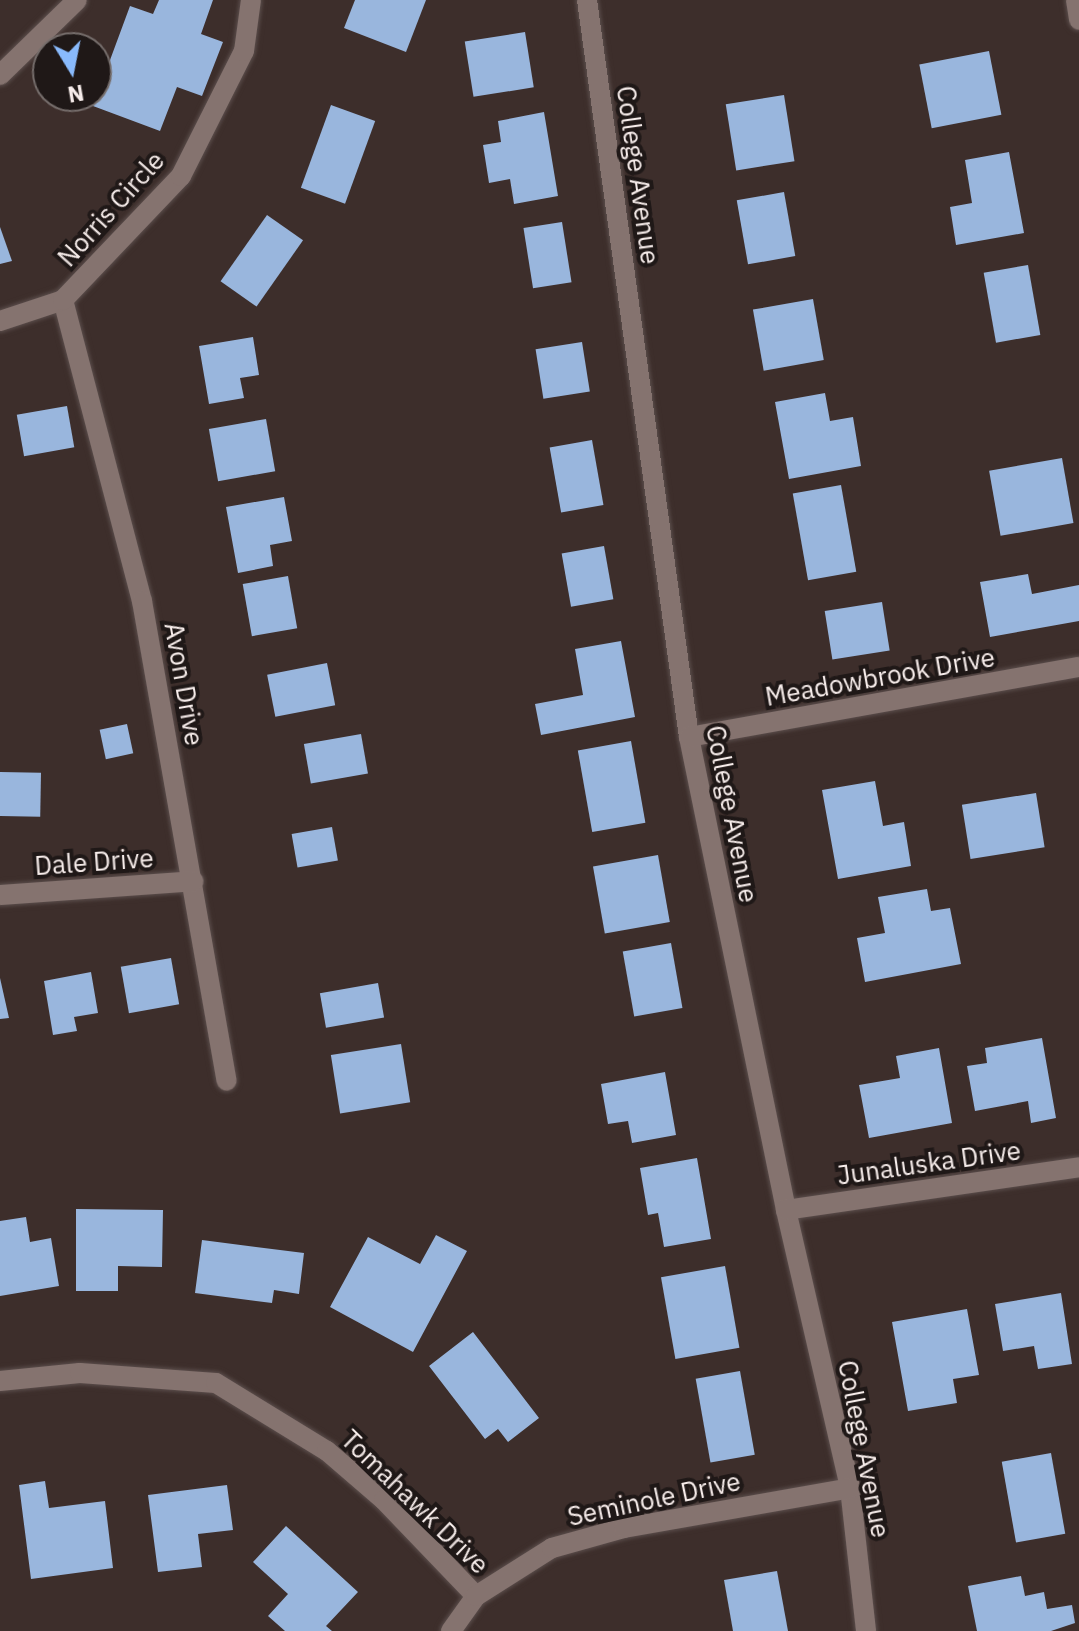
<!DOCTYPE html>
<style>
body{margin:0}
#map{position:relative;width:1079px;height:1631px;overflow:hidden;background:#3d2e2b;font-family:"IBM Plex Sans",sans-serif}
div>[style]{position:absolute}
.building>*{inset:0;background:#99b6dd;transform-origin:0 0}
.roads{filter:drop-shadow(0 0 2px #5b4e4c) drop-shadow(0 0 2px #5b4e4c)}
.minor>*{height:20px;margin:-10px;padding:0 10px;transform-origin:10px;border-radius:10px;background:#85736f}
span{translate:-50% -50%;white-space:nowrap;text-align:center;line-height:1.15;-webkit-text-stroke:8px #1f1817;paint-order:stroke}
.street-label{font-size:26px;color:#f6ecea}
.north{position:absolute;left:32px;top:32px;width:80px;height:80px;box-sizing:border-box;background:#1f1817;border:2px solid #756d6b;border-radius:50%;rotate:170deg;font-size:22px;font-weight:700;line-height:32px;text-align:center;color:#f6ecea}
.north::after{content:'';display:block;margin:auto;width:28px;height:36px;background:#89bafc;clip-path:polygon(50% 0,100% 100%,50% 72%,0 100%)}
</style>
<div id="map">
<div class="building">
<i style="clip-path:polygon(159px 0,213px 0,201px 34px,223px 42px,202px 96px,177px 87px,160px 131px,93px 106px,130px 6px,153px 14px)"></i>
<i style="clip-path:polygon(355px 0,426px 0,406px 52px,344px 28px)"></i>
<i style="left:525px;top:32px;width:56px;height:61px;rotate:81deg"></i>
<i style="left:989px;top:51px;width:65px;height:71px;rotate:79deg"></i>
<i style="left:784px;top:95px;width:67px;height:59px;rotate:81deg"></i>
<i style="left:331px;top:105px;width:47px;height:88px;rotate:20deg"></i>
<i style="clip-path:polygon(544px 112px,558px 196px,514px 204px,510px 179px,489px 183px,483px 145px,501px 142px,498px 121px)"></i>
<i style="clip-path:polygon(1009px 152px,1024px 233px,956px 245px,950px 207px,972px 203px,965px 160px)"></i>
<i style="left:784px;top:192px;width:65px;height:48px;rotate:80deg"></i>
<i style="left:267px;top:215px;width:44px;height:81px;rotate:35deg"></i>
<i style="left:562px;top:222px;width:61px;height:39px;rotate:81deg"></i>
<i style="clip-path:polygon(0 227px,12px 261px,0 264px)"></i>
<i style="left:1028px;top:265px;width:71px;height:45px;rotate:80deg"></i>
<i style="left:813px;top:299px;width:62px;height:61px;rotate:80deg"></i>
<i style="clip-path:polygon(253px 337px,259px 375px,240px 378px,244px 398px,209px 404px,199px 346px)"></i>
<i style="left:582px;top:342px;width:50px;height:47px;rotate:81deg"></i>
<i style="clip-path:polygon(825px 393px,830px 421px,853px 417px,861px 466px,789px 479px,775px 402px)"></i>
<i style="left:67px;top:406px;width:42px;height:51px;rotate:80deg"></i>
<i style="left:266px;top:419px;width:53px;height:58px;rotate:80deg"></i>
<i style="left:592px;top:440px;width:66px;height:43px;rotate:80deg"></i>
<i style="left:1062px;top:458px;width:66px;height:74px;rotate:80deg"></i>
<i style="left:841px;top:485px;width:88px;height:49px;rotate:80deg"></i>
<i style="clip-path:polygon(284px 497px,292px 541px,270px 545px,273px 566px,238px 573px,226px 507px)"></i>
<i style="left:604px;top:546px;width:54px;height:43px;rotate:80deg"></i>
<i style="clip-path:polygon(1028px 574px,1032px 594px,1079px 585px,1079px 621px,990px 637px,980px 582px)"></i>
<i style="left:288px;top:576px;width:53px;height:46px;rotate:80deg"></i>
<i style="left:882px;top:602px;width:49px;height:58px;rotate:81deg"></i>
<i style="clip-path:polygon(621px 641px,635px 717px,541px 735px,535px 704px,583px 695px,575px 649px)"></i>
<i style="left:327px;top:663px;width:43px;height:61px;rotate:79deg"></i>
<i style="left:127px;top:724px;width:30px;height:28px;rotate:78deg"></i>
<i style="left:361px;top:734px;width:40px;height:58px;rotate:80deg"></i>
<i style="left:631px;top:741px;width:83px;height:54px;rotate:80deg"></i>
<i style="left:0;top:772px;width:41px;height:44px;rotate:1deg"></i>
<i style="clip-path:polygon(875px 781px,883px 826px,904px 822px,911px 866px,838px 879px,822px 790px)"></i>
<i style="left:1036px;top:793px;width:55px;height:75px;rotate:81deg"></i>
<i style="left:332px;top:827px;width:34px;height:41px;rotate:80deg"></i>
<i style="left:658px;top:855px;width:68px;height:66px;rotate:80deg"></i>
<i style="clip-path:polygon(927px 889px,931px 911px,950px 908px,961px 964px,865px 982px,857px 938px,885px 933px,878px 897px)"></i>
<i style="left:671px;top:943px;width:66px;height:49px;rotate:80deg"></i>
<i style="left:171px;top:958px;width:47px;height:51px;rotate:80deg"></i>
<i style="clip-path:polygon(91px 972px,98px 1013px,74px 1017px,77px 1031px,53px 1035px,44px 981px)"></i>
<i style="clip-path:polygon(0 978px,9px 1018px,0 1019px)"></i>
<i style="left:378px;top:983px;width:35px;height:59px;rotate:80deg"></i>
<i style="clip-path:polygon(1042px 1038px,1056px 1118px,1031px 1123px,1028px 1101px,975px 1111px,967px 1066px,987px 1063px,985px 1048px)"></i>
<i style="left:401px;top:1044px;width:59px;height:71px;rotate:81deg"></i>
<i style="clip-path:polygon(939px 1048px,952px 1123px,869px 1138px,859px 1085px,900px 1078px,896px 1056px)"></i>
<i style="clip-path:polygon(665px 1072px,676px 1135px,632px 1143px,628px 1121px,608px 1124px,601px 1084px)"></i>
<i style="clip-path:polygon(697px 1158px,711px 1239px,664px 1247px,658px 1213px,648px 1215px,640px 1168px)"></i>
<i style="clip-path:polygon(76px 1209px,163px 1210px,162px 1267px,118px 1266px,118px 1291px,76px 1291px)"></i>
<i style="clip-path:polygon(26px 1217px,30px 1242px,51px 1238px,59px 1286px,0 1296px,0 1221px)"></i>
<i style="clip-path:polygon(436px 1235px,467px 1251px,413px 1352px,330px 1307px,368px 1237px,420px 1264px)"></i>
<i style="clip-path:polygon(202px 1240px,304px 1253px,299px 1294px,274px 1290px,272px 1303px,195px 1293px)"></i>
<i style="left:725px;top:1266px;width:83px;height:65px;rotate:80deg"></i>
<i style="clip-path:polygon(1061px 1293px,1072px 1364px,1038px 1369px,1034px 1346px,1003px 1351px,995px 1304px)"></i>
<i style="clip-path:polygon(967px 1309px,979px 1375px,953px 1379px,957px 1403px,908px 1411px,892px 1322px)"></i>
<i style="clip-path:polygon(473px 1332px,539px 1418px,508px 1442px,498px 1429px,485px 1439px,429px 1366px)"></i>
<i style="left:740px;top:1371px;width:85px;height:45px;rotate:80deg"></i>
<i style="left:1051px;top:1453px;width:82px;height:50px;rotate:80deg"></i>
<i style="clip-path:polygon(45px 1481px,49px 1508px,105px 1501px,113px 1568px,31px 1579px,19px 1485px)"></i>
<i style="clip-path:polygon(227px 1485px,233px 1530px,198px 1534px,202px 1567px,158px 1572px,148px 1495px)"></i>
<i style="clip-path:polygon(286px 1526px,358px 1592px,326px 1626px,332px 1631px,285px 1631px,268px 1616px,288px 1594px,253px 1562px)"></i>
<i style="clip-path:polygon(777px 1571px,788px 1631px,733px 1631px,724px 1580px)"></i>
<i style="clip-path:polygon(1021px 1576px,1025px 1596px,1044px 1592px,1047px 1609px,1072px 1605px,1075px 1623px,1051px 1631px,977px 1631px,968px 1586px)"></i>
</div>
<div class="roads">
<div class="minor">
<i style="left:587px;top:0;width:744px;rotate:82.12deg"></i>
<i style="left:689px;top:737px;width:483px;rotate:78.4deg"></i>
<i style="left:786px;top:1210px;width:285px;rotate:77deg"></i>
<i style="left:850px;top:1488px;width:144px;rotate:83.6deg"></i>
<i style="left:1076px;top:0;width:20px;rotate:81deg"></i>
<i style="left:0;top:75px;width:107px;rotate:-44.2deg"></i>
<i style="left:63px;top:300px;width:311px;rotate:75.3deg"></i>
<i style="left:142px;top:601px;width:487px;rotate:80deg"></i>
<i style="left:0;top:321px;width:66px;rotate:-18.4deg"></i>
<i style="left:63px;top:300px;width:171px;rotate:-46.4deg"></i>
<i style="left:181px;top:176px;width:140px;rotate:-63.3deg"></i>
<i style="left:244px;top:51px;width:51px;rotate:-82.2deg"></i>
<i style="left:689px;top:737px;width:396px;rotate:-10.2deg"></i>
<i style="left:0;top:895px;width:194px;rotate:-4.1deg"></i>
<i style="left:786px;top:1210px;width:296px;rotate:-8.3deg"></i>
<i style="left:0;top:1381px;width:80px;rotate:-5.7deg"></i>
<i style="left:80px;top:1373px;width:136px;rotate:4.2deg"></i>
<i style="left:216px;top:1383px;width:130px;rotate:31.5deg"></i>
<i style="left:327px;top:1451px;width:75px;rotate:40.7deg"></i>
<i style="left:384px;top:1500px;width:133px;rotate:46.2deg"></i>
<i style="left:451px;top:1631px;width:43px;rotate:-54.5deg"></i>
<i style="left:476px;top:1596px;width:90px;rotate:-32.3deg"></i>
<i style="left:552px;top:1548px;width:75px;rotate:-15.5deg"></i>
<i style="left:624px;top:1528px;width:230px;rotate:-10deg"></i>
</div>
</div>
<div class="street-label">
<span style="left:638px;top:175px;rotate:82deg">College Avenue</span>
<span style="left:111px;top:209px;rotate:-48deg">Norris Circle</span>
<span style="left:880px;top:677px;rotate:-10deg">Meadowbrook Drive</span>
<span style="left:184px;top:684px;rotate:80deg">Avon Drive</span>
<span style="left:732px;top:814px;rotate:79deg">College Avenue</span>
<span style="left:94px;top:862px;rotate:-4deg">Dale Drive</span>
<span style="left:929px;top:1163px;rotate:-8deg">Junaluska Drive</span>
<span style="left:864px;top:1449px;rotate:79deg">College Avenue</span>
<span style="left:654px;top:1499px;rotate:-12deg">Seminole Drive</span>
<span style="left:415px;top:1502px;rotate:44deg">Tomahawk Drive</span>
</div>
<div class="north">N</div>
</div>
